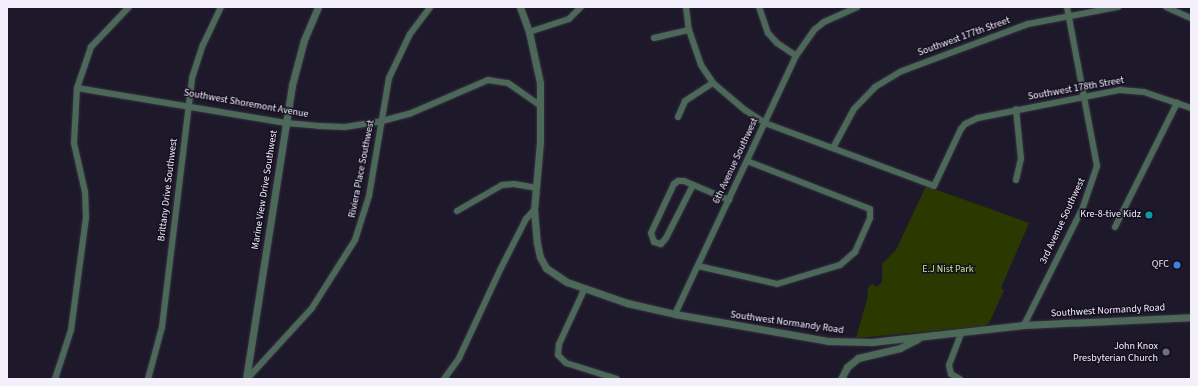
<!DOCTYPE html>
<style>
body{margin:0}
#map{position:relative;width:1198px;height:386px;overflow:hidden;background:#1e192a;font-family:"Source Sans 3",sans-serif}
div>[style]{position:absolute}
.green>*{inset:0;background:#2b3900}
.roads{filter:drop-shadow(0 0 1px #383343) drop-shadow(0 0 1px #383343)}
.minor>*{height:6px;margin:-3px;padding:0 3px;transform-origin:3px;border-radius:3px;background:#4b6858}
.tertiary>*{height:7px;margin:-3.5px;padding:0 3.5px;transform-origin:3.5px;border-radius:3.5px;background:#4b6858}
.dots>*{width:11px;height:11px;translate:-50% -50%;box-sizing:border-box;border:2px solid #151020;border-radius:50%}
span{translate:-50% -50%;white-space:nowrap;text-align:center;line-height:1.15;-webkit-text-stroke:3px #151020;paint-order:stroke}
.street-label{font-size:10px;color:#f3f0fc}
.poi-label{font-size:10px;color:#f3f0fc}
.right{translate:-100% -50%;text-align:right}
.park-label{font-size:10px;color:#cbe98a}
.frame{position:absolute;inset:0;border:8px solid #f3f0fc;pointer-events:none}
</style>
<div id="map">
<div class="green">
<i style="clip-path:polygon(926px 186px,1029px 223px,1001px 288px,1004px 290px,995px 310px,989px 323px,984px 326px,856px 338px,867px 300px,868px 288px,872px 284px,877px 287px,882px 282px,882px 264px,896px 250px)"></i>
</div>
<div class="roads">
<div class="minor">
<i style="left:686px;top:7px;width:23px;rotate:83deg"></i>
<i style="left:689px;top:30px;width:37px;rotate:71deg"></i>
<i style="left:701px;top:65px;width:22px;rotate:56deg"></i>
<i style="left:713px;top:83px;width:42px;rotate:40.2deg"></i>
<i style="left:745px;top:110px;width:24px;rotate:33deg"></i>
<i style="left:765px;top:123px;width:180px;rotate:20.4deg"></i>
<i style="left:934px;top:186px;width:63px;rotate:-64.7deg"></i>
<i style="left:961px;top:129px;width:6px;rotate:-51deg"></i>
<i style="left:965px;top:124px;width:14px;rotate:-25deg"></i>
<i style="left:978px;top:118px;width:145px;rotate:-11.2deg"></i>
<i style="left:1120px;top:90px;width:24px;rotate:5deg"></i>
<i style="left:1144px;top:92px;width:50px;rotate:18.8deg"></i>
<i style="left:759px;top:7px;width:28px;rotate:71deg"></i>
<i style="left:768px;top:33px;width:13px;rotate:48deg"></i>
<i style="left:777px;top:43px;width:23px;rotate:34deg"></i>
<i style="left:1166px;top:7px;width:27px;rotate:24deg"></i>
<i style="left:529px;top:32px;width:42px;rotate:-18deg"></i>
<i style="left:569px;top:19px;width:17px;rotate:-45deg"></i>
<i style="left:654px;top:38px;width:36px;rotate:-13deg"></i>
<i style="left:77px;top:88px;width:212px;rotate:9.5deg"></i>
<i style="left:286px;top:123px;width:33px;rotate:5deg"></i>
<i style="left:319px;top:126px;width:26px;rotate:2deg"></i>
<i style="left:345px;top:127px;width:37px;rotate:-9deg"></i>
<i style="left:382px;top:121px;width:28px;rotate:-15deg"></i>
<i style="left:409px;top:114px;width:86px;rotate:-23.3deg"></i>
<i style="left:488px;top:80px;width:20px;rotate:9deg"></i>
<i style="left:508px;top:83px;width:39px;rotate:35deg"></i>
<i style="left:678px;top:117px;width:17px;rotate:-66deg"></i>
<i style="left:685px;top:101px;width:33px;rotate:-33deg"></i>
<i style="left:833px;top:148px;width:44px;rotate:-61.7deg"></i>
<i style="left:854px;top:109px;width:30px;rotate:-46deg"></i>
<i style="left:875px;top:87px;width:31px;rotate:-31deg"></i>
<i style="left:902px;top:71px;width:134px;rotate:-20.5deg"></i>
<i style="left:1028px;top:24px;width:92px;rotate:-10.7deg"></i>
<i style="left:1016px;top:180px;width:22px;rotate:-77deg"></i>
<i style="left:1021px;top:159px;width:50px;rotate:-95.7deg"></i>
<i style="left:693px;top:185px;width:59px;rotate:117deg"></i>
<i style="left:666px;top:238px;width:8px;rotate:130deg"></i>
<i style="left:661px;top:244px;width:7px;rotate:-164deg"></i>
<i style="left:654px;top:242px;width:9px;rotate:-108deg"></i>
<i style="left:651px;top:233px;width:54px;rotate:-64.9deg"></i>
<i style="left:674px;top:184px;width:5px;rotate:-37deg"></i>
<i style="left:678px;top:181px;width:6px"></i>
<i style="left:684px;top:181px;width:49px;rotate:22.9deg"></i>
<i style="left:457px;top:211px;width:52px;rotate:-30deg"></i>
<i style="left:502px;top:185px;width:12px;rotate:-5deg"></i>
<i style="left:514px;top:184px;width:22px;rotate:10deg"></i>
<i style="left:1115px;top:227px;width:139px;rotate:-63.4deg"></i>
<i style="left:698px;top:266px;width:81px;rotate:12.8deg"></i>
<i style="left:777px;top:284px;width:66px;rotate:-16.8deg"></i>
<i style="left:840px;top:265px;width:20px;rotate:-41deg"></i>
<i style="left:855px;top:252px;width:37px;rotate:-66deg"></i>
<i style="left:870px;top:218px;width:9px;rotate:-90deg"></i>
<i style="left:870px;top:209px;width:132px;rotate:-158.7deg"></i>
<i style="left:584px;top:290px;width:60px;rotate:114.8deg"></i>
<i style="left:559px;top:344px;width:11px;rotate:95deg"></i>
<i style="left:558px;top:355px;width:11px;rotate:45deg"></i>
<i style="left:566px;top:363px;width:53px;rotate:17.4deg"></i>
<i style="left:675px;top:314px;width:285px;rotate:-64.9deg"></i>
<i style="left:796px;top:56px;width:32px;rotate:-55deg"></i>
<i style="left:814px;top:30px;width:13px;rotate:-39deg"></i>
<i style="left:824px;top:22px;width:36px;rotate:-24deg"></i>
<i style="left:1024px;top:325px;width:132px;rotate:-63.4deg"></i>
<i style="left:1083px;top:207px;width:43px;rotate:-71.1deg"></i>
<i style="left:1097px;top:166px;width:162px;rotate:-100.7deg"></i>
<i style="left:55px;top:379px;width:52px;rotate:-71.9deg"></i>
<i style="left:71px;top:330px;width:113px;rotate:-82.4deg"></i>
<i style="left:86px;top:218px;width:26px;rotate:-92deg"></i>
<i style="left:85px;top:192px;width:50px;rotate:-102.7deg"></i>
<i style="left:74px;top:143px;width:55px;rotate:-86.9deg"></i>
<i style="left:77px;top:88px;width:43px;rotate:-71.1deg"></i>
<i style="left:91px;top:47px;width:55px;rotate:-46.5deg"></i>
<i style="left:148px;top:379px;width:54px;rotate:-74.9deg"></i>
<i style="left:162px;top:327px;width:251px;rotate:-83.1deg"></i>
<i style="left:192px;top:78px;width:35px;rotate:-72deg"></i>
<i style="left:203px;top:45px;width:42px;rotate:-64.7deg"></i>
<i style="left:247px;top:379px;width:96px;rotate:-47.5deg"></i>
<i style="left:312px;top:308px;width:80px;rotate:-57.7deg"></i>
<i style="left:355px;top:240px;width:46px;rotate:-72.3deg"></i>
<i style="left:369px;top:196px;width:120px;rotate:-80.4deg"></i>
<i style="left:389px;top:78px;width:49px;rotate:-64.5deg"></i>
<i style="left:410px;top:34px;width:34px;rotate:-53deg"></i>
<i style="left:444px;top:379px;width:26px;rotate:-54deg"></i>
<i style="left:459px;top:358px;width:99px;rotate:-65deg"></i>
<i style="left:501px;top:268px;width:55px;rotate:-63deg"></i>
<i style="left:526px;top:219px;width:12px;rotate:-48deg"></i>
<i style="left:960px;top:379px;width:10px;rotate:-151deg"></i>
<i style="left:951px;top:374px;width:9px;rotate:-103deg"></i>
<i style="left:949px;top:365px;width:34px;rotate:-69deg"></i>
</div>
<div class="tertiary">
<i style="left:520px;top:7px;width:27px;rotate:70deg"></i>
<i style="left:529px;top:32px;width:52px;rotate:77.8deg"></i>
<i style="left:540px;top:83px;width:59px;rotate:90deg"></i>
<i style="left:540px;top:142px;width:68px;rotate:95deg"></i>
<i style="left:534px;top:210px;width:33px;rotate:85deg"></i>
<i style="left:537px;top:243px;width:14px;rotate:78deg"></i>
<i style="left:540px;top:257px;width:13px;rotate:61deg"></i>
<i style="left:546px;top:268px;width:25px;rotate:34deg"></i>
<i style="left:567px;top:282px;width:64px;rotate:19.3deg"></i>
<i style="left:627px;top:303px;width:49px;rotate:12.9deg"></i>
<i style="left:675px;top:314px;width:155px;rotate:10deg"></i>
<i style="left:828px;top:341px;width:44px;rotate:1.3deg"></i>
<i style="left:872px;top:342px;width:153px;rotate:-6.4deg"></i>
<i style="left:1024px;top:325px;width:167px;rotate:-2.7deg"></i>
<i style="left:246px;top:379px;width:298px;rotate:-81.1deg"></i>
<i style="left:292px;top:85px;width:47px;rotate:-75.1deg"></i>
<i style="left:304px;top:40px;width:36px;rotate:-67deg"></i>
<i style="left:841px;top:379px;width:13px;rotate:-63deg"></i>
<i style="left:847px;top:367px;width:14px;rotate:-39deg"></i>
<i style="left:858px;top:358px;width:43px;rotate:-13.4deg"></i>
<i style="left:900px;top:348px;width:20px;rotate:-27deg"></i>
</div>
</div>
<div class="dots">
<i style="left:1149px;top:215px;background:#0f9aa8"></i>
<i style="left:1177px;top:265px;background:#3f7fe0"></i>
<i style="left:1166px;top:352px;background:#6b7280"></i>
</div>
<div class="street-label">
<span style="left:964px;top:37px;rotate:-20deg">Southwest 177th Street</span>
<span style="left:1076px;top:89px;rotate:-10deg">Southwest 178th Street</span>
<span style="left:246px;top:104px;rotate:10deg">Southwest Shoremont Avenue</span>
<span style="left:736px;top:161px;rotate:-65deg">6th Avenue Southwest</span>
<span style="left:362px;top:169px;rotate:-79deg">Riviera Place Southwest</span>
<span style="left:168px;top:190px;rotate:-83deg">Brittany Drive Southwest</span>
<span style="left:265px;top:190px;rotate:-81deg">Marine View Drive Southwest</span>
<span style="left:1063px;top:221px;rotate:-65deg">3rd Avenue Southwest</span>
<span style="left:1108px;top:311px;rotate:-3deg">Southwest Normandy Road</span>
<span style="left:787px;top:323px;rotate:8deg">Southwest Normandy Road</span>
</div>
<div class="poi-label">
<span class="right" style="left:1141px;top:215px">Kre-8-tive Kidz</span>
<span class="right" style="left:1169px;top:265px">QFC</span>
<span class="right" style="left:1158px;top:352px">John Knox<br>Presbyterian Church</span>
</div>
<div class="park-label">
<span style="left:948px;top:270px">E.J Nist Park</span>
</div>
<div class="frame"></div>
</div>
